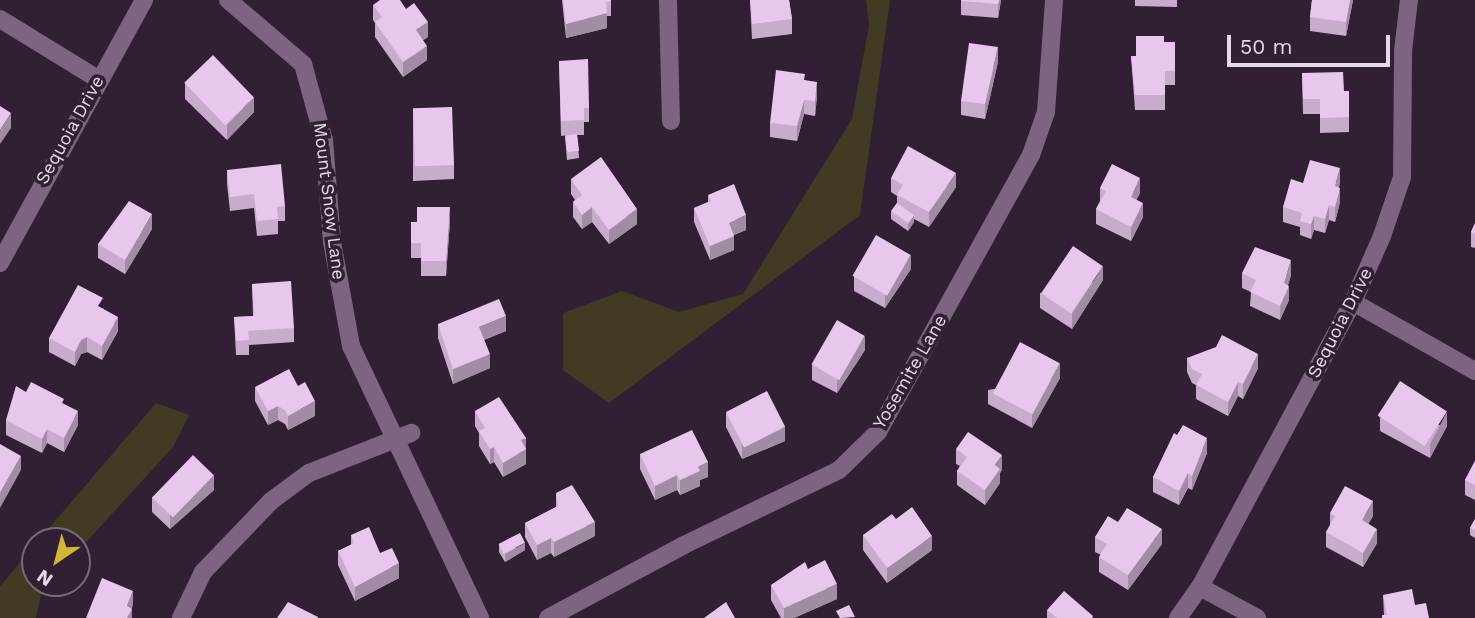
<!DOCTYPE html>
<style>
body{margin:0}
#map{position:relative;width:1475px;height:618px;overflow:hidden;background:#312034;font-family:"Work Sans",sans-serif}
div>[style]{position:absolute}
.green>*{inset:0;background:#413b24}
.minor>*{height:18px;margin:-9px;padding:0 9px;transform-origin:9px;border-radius:9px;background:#7d6481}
.wall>*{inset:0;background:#c7accb}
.shaded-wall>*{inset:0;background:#a28ca5}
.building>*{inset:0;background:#e7c8ec;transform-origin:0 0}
span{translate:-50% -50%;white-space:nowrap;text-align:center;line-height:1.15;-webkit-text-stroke:7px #312034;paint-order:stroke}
.street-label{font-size:18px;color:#e4d9e6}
.north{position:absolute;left:21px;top:527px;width:70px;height:70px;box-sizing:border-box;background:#312034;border:2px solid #796a7b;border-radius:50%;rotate:215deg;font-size:19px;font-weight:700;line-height:28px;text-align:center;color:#e4d9e6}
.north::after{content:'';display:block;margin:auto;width:24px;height:32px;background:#d3b635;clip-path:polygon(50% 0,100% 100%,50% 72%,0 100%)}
.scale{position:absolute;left:1227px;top:35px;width:163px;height:32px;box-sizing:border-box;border:4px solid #e4d9e6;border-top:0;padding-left:9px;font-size:21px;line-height:24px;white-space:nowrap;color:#e4d9e6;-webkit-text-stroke:5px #312034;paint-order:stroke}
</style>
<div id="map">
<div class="green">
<i style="clip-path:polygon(866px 0,890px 0,860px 215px,609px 403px,563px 370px,563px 313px,622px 291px,679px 312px,743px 294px,852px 119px,869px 25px)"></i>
<i style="clip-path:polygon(156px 403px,189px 415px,173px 447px,77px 552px,77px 541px,38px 541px)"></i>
<i style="clip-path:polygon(35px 545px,35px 583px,48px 583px,42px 590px,36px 618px,0 618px,0 586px)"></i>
</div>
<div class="minor">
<i style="left:228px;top:0;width:99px;rotate:40.5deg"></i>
<i style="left:303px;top:64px;width:79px;rotate:74.6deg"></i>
<i style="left:324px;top:140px;width:102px;rotate:85.5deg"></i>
<i style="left:332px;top:242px;width:106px;rotate:79.6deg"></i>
<i style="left:351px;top:346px;width:301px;rotate:64.6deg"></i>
<i style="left:668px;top:0;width:121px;rotate:88.6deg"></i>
<i style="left:0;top:19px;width:115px;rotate:31.5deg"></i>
<i style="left:0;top:263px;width:300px;rotate:-61.3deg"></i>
<i style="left:1353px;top:302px;width:140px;rotate:29.5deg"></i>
<i style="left:1200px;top:587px;width:65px;rotate:28.5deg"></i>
<i style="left:181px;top:618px;width:51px;rotate:-64.4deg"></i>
<i style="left:203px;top:572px;width:98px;rotate:-46.2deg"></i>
<i style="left:271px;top:501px;width:47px;rotate:-36.4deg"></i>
<i style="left:309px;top:473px;width:110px;rotate:-21.4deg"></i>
<i style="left:548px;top:618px;width:154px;rotate:-28.2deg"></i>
<i style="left:684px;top:545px;width:172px;rotate:-25.8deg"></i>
<i style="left:839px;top:470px;width:54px;rotate:-44.3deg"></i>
<i style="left:878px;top:432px;width:316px;rotate:-61.1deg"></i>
<i style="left:1031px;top:155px;width:46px;rotate:-70.8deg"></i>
<i style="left:1046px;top:112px;width:112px;rotate:-85.9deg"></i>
<i style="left:1178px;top:618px;width:38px;rotate:-55deg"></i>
<i style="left:1200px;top:587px;width:323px;rotate:-61.8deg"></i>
<i style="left:1353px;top:302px;width:72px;rotate:-66.3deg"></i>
<i style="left:1382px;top:236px;width:62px;rotate:-71.3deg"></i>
<i style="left:1402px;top:177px;width:126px;rotate:-89.5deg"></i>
<i style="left:1403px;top:51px;width:51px;rotate:-83.3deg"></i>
</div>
<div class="wall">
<i style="clip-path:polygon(562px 0,611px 0,611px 16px,607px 16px,607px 28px,566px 38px)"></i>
<i style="clip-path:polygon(750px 0,789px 0,792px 19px,792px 34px,752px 39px)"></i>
<i style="clip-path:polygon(961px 0,1001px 0,998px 18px,961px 15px)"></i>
<i style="clip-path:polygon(1135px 0,1177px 0,1177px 7px,1135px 6px)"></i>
<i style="clip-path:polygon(1312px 0,1353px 0,1346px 36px,1310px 31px,1310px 17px)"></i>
<i style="clip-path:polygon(373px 5px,428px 37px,423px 40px,427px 60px,403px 77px,375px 37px,375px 23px,373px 20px)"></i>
<i style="clip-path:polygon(1164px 42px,1175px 42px,1175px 85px,1165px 85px,1165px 110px,1135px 110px,1131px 56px,1136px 56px)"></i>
<i style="clip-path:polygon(559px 61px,589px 108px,589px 122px,584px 122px,584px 135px,577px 135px,579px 158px,567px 160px,565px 136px,569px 135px,561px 136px)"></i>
<i style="clip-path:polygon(998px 62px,985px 119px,961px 115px,961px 101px)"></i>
<i style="clip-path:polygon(1302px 73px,1344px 91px,1349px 91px,1349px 132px,1320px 133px,1320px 114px,1303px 114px)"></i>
<i style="clip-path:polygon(805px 80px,817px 96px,815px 116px,804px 114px,797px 141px,770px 137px,770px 123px)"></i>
<i style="clip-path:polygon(185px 84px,254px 112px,227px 140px,185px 99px)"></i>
<i style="clip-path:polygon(413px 109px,454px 165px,454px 179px,413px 181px)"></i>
<i style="clip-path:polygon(227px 170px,285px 206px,285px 221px,278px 221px,278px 234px,257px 236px,254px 208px,230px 211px,227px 184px)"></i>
<i style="clip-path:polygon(891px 178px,956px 187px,929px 227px,914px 219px,914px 222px,908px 231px,891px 219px,891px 211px,897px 203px,897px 196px,891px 192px)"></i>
<i style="clip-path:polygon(571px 179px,637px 224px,609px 244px,592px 222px,582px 229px,573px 217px,573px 202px,575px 200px,571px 194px)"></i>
<i style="clip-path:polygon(1303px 183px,1340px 183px,1339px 187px,1340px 202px,1335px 222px,1329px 220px,1325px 233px,1314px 230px,1311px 239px,1300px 235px,1300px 227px,1283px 222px,1283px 207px)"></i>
<i style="clip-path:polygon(1100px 188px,1140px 193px,1136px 200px,1143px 217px,1131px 241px,1096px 224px,1096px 209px,1100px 201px)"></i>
<i style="clip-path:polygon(708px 195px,746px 230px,734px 235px,734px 250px,710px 260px,694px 222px,694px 208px,708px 202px)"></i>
<i style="clip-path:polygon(450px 221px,446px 276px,421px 276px,421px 258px,411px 258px,411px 222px)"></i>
<i style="clip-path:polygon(1475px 223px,1475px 248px,1471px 247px,1471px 232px)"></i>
<i style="clip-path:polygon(152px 229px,125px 274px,98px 258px,98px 244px)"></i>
<i style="clip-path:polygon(911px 269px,885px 308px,854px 291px,854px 276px)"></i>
<i style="clip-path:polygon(1242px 273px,1291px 275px,1288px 285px,1289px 300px,1280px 320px,1250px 306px,1251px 292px,1242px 288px)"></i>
<i style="clip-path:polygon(1103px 280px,1072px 329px,1040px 308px,1040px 293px)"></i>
<i style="clip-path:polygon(252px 284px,294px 328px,294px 342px,249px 345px,249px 355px,236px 355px,234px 317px,253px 316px)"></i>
<i style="clip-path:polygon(103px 308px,118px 331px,102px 360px,87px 352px,81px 354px,75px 366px,49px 352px,49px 338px)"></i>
<i style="clip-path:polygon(438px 324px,506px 331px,484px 340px,490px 368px,453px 384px,438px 338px)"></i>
<i style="clip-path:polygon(865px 350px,837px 393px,812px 380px,812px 365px)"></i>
<i style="clip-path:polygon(1187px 358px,1258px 368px,1243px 399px,1238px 396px,1228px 416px,1196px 399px,1196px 385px,1192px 383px,1187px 372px)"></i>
<i style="clip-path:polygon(1060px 378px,1032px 428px,988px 404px,988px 390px)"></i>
<i style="clip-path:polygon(255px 387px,315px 416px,288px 430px,285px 424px,278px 420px,268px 425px,255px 401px)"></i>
<i style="clip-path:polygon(26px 392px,64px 404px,78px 425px,64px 452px,47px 443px,42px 453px,6px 435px,6px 420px)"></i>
<i style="clip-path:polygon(475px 411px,526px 438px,526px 464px,503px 477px,494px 462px,490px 464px,479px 446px,479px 433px,475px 426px)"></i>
<i style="clip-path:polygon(726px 412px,785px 441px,742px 459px,726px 427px)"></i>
<i style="clip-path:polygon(1380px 417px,1447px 426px,1430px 458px,1380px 431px)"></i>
<i style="clip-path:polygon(1177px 435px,1207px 453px,1192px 490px,1188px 488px,1179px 505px,1153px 492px,1153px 477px)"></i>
<i style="clip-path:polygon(956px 449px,1002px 470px,1000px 473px,1000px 483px,985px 505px,957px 485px,957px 471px,960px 466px,956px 464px)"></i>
<i style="clip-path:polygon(640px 454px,708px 477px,700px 480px,700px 486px,680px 495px,677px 490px,655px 500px,640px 469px)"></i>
<i style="clip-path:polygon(1475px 461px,1475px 500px,1465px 495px,1465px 480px)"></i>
<i style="clip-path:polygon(214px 490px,170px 529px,152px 512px,152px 497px)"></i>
<i style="clip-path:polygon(556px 493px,595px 536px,554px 557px,551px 553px,537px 560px,525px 537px,525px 523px,556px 507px)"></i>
<i style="clip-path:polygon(1330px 513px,1373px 516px,1368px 524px,1377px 543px,1363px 567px,1326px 547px,1326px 532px,1330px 526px)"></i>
<i style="clip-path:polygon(896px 519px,932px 550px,887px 583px,863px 550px,863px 535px)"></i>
<i style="clip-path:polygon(1475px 519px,1475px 538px,1470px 535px,1470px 528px)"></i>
<i style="clip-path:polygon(1118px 522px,1162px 544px,1128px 590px,1099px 572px,1099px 557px,1101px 555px,1095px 552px,1095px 537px)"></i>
<i style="clip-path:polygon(351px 535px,380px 553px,399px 578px,355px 601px,338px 565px,338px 551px,351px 545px)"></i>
<i style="clip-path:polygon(499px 544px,525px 550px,505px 562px,499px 552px)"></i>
<i style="clip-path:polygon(808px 569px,837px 599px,794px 618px,781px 618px,771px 600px,771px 585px)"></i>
<i style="clip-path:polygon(1383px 595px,1415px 605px,1429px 618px,1384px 615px)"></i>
<i style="clip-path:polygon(1047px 610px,1093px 618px,1047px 618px)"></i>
</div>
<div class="shaded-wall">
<i style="clip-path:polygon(999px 0,1001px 0,998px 18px,998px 4px)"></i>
<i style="clip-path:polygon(1350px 0,1353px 0,1346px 36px,1346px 22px)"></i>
<i style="clip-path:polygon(607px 13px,607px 28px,566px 38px,566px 24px)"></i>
<i style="clip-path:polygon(428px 22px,428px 37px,416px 45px,416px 30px)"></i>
<i style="clip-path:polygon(427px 46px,427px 60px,403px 77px,403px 62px)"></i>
<i style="clip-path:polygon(998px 47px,998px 62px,985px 119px,985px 104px)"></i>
<i style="clip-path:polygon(817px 82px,817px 96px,815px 116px,815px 101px)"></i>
<i style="clip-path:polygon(254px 97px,254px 112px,227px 140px,227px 125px)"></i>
<i style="clip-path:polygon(804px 100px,804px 114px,797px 141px,797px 126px)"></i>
<i style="clip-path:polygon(11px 113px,11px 128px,0 144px,0 130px)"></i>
<i style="clip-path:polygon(1340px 168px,1340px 183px,1335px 201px,1335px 186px)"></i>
<i style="clip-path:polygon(956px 173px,956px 187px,929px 227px,929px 212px)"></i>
<i style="clip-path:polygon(1140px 178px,1140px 193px,1131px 211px,1131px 197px)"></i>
<i style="clip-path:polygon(1340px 188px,1340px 202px,1335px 222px,1335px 207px)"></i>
<i style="clip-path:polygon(1143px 203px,1143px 217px,1131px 241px,1131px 227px)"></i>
<i style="clip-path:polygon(1329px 205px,1329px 220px,1325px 233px,1325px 219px)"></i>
<i style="clip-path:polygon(450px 207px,450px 221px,446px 276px,446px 261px)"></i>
<i style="clip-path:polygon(592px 207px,592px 222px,582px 229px,582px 215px)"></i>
<i style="clip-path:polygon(637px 209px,637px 224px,609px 244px,609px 230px)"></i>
<i style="clip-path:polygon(152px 214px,152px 229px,125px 274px,125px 260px)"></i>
<i style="clip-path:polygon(746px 215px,746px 230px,729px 237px,729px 223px)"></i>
<i style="clip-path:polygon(914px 215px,914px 222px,908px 231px,908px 223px)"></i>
<i style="clip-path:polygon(1314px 216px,1314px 230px,1311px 239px,1311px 224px)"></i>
<i style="clip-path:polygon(734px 236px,734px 250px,710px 260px,710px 246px)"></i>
<i style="clip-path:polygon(911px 255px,911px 269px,885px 308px,885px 293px)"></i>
<i style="clip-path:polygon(1291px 260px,1291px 275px,1285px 296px,1289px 286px,1289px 300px,1280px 320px,1280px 306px,1284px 283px)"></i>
<i style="clip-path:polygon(1103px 266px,1103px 280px,1072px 329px,1072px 314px)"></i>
<i style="clip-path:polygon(506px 316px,506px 331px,479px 342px,479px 327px)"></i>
<i style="clip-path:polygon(118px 317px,118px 331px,102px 360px,102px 346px)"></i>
<i style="clip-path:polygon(865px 336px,865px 350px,837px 393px,837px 379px)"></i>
<i style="clip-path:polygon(87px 337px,87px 352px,81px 354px,75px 366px,75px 352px,81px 340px)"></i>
<i style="clip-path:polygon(490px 354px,490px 368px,453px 384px,453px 369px)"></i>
<i style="clip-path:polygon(1258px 354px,1258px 368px,1243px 399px,1243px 384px)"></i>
<i style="clip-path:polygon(1060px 363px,1060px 378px,1032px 428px,1032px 414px)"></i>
<i style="clip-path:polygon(1238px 382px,1238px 396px,1228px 416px,1228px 402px)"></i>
<i style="clip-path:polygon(315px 401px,315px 416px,288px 430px,288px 416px)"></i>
<i style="clip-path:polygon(278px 406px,278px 420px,268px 425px,268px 411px)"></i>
<i style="clip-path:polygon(78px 411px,78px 425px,64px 452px,64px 438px)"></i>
<i style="clip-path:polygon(1447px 412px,1447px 426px,1430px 458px,1430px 444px)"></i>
<i style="clip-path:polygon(785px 427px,785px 441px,742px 459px,742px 444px)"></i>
<i style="clip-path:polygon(47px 429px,47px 443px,42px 453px,42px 439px)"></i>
<i style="clip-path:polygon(526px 438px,526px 464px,503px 477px,503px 463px,521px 440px)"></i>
<i style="clip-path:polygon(1207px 438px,1207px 453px,1192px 490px,1192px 476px)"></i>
<i style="clip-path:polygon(494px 447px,494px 462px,490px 464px,490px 449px)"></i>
<i style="clip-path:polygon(1002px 455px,1002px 470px,1000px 473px,1000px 483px,985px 505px,985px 490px,995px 465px)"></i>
<i style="clip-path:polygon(21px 456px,21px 470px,0 508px,0 493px)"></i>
<i style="clip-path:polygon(708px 462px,708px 477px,700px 480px,700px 486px,680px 495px,680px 480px,698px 467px)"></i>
<i style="clip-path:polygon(1188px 473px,1188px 488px,1179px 505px,1179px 491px)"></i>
<i style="clip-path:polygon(214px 475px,214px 490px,170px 529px,170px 515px)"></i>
<i style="clip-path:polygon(677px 475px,677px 490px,655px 500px,655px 486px)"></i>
<i style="clip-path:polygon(1373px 501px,1373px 516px,1362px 535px,1362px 520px)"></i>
<i style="clip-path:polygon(595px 522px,595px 536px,554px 557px,554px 542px)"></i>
<i style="clip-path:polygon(1162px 529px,1162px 544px,1128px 590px,1128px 575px)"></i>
<i style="clip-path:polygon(1377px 529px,1377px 543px,1363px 567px,1363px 553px)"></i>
<i style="clip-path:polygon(932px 536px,932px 550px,887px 583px,887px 568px)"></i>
<i style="clip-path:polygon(551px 538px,551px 553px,537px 560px,537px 545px)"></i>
<i style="clip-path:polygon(525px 543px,525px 550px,505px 562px,505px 554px)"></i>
<i style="clip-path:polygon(399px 563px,399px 578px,355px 601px,355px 587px)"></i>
<i style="clip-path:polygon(837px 584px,837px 599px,794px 618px,784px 618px,784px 608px)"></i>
<i style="clip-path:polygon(133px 591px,133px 605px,131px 611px,132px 609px,132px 618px,127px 618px,127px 606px)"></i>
</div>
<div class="building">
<i style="clip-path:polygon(380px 0,400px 0,406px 9px,414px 3px,428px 22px,416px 30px,427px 46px,403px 62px,375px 22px,382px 17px,373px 5px)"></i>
<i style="clip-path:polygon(563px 0,611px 0,611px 1px,606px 2px,607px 13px,566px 24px)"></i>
<i style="clip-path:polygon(750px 0,789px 0,792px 19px,752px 24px)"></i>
<i style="clip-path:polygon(961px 0,999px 0,998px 4px,961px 1px)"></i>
<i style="clip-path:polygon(1312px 0,1350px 0,1346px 22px,1310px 17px)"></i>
<i style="clip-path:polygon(1136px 36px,1164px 36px,1164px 42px,1175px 42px,1175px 71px,1165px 71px,1165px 95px,1135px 95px,1131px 56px,1136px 56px)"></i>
<i style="clip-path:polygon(969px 43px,998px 47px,985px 104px,961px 101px)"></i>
<i style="left:213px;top:55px;width:59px;height:40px;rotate:46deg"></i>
<i style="clip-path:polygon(588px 59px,589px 108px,584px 108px,584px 120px,561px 121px,559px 61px)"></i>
<i style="clip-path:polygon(776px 70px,805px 74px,804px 80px,817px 82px,815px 101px,804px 100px,797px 126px,770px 123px)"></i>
<i style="clip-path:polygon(1343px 72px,1344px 91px,1349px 91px,1349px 117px,1320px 118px,1320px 99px,1303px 99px,1302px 73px)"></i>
<i style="clip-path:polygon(0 106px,11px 113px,0 130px)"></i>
<i style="left:452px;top:107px;width:58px;height:39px;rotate:88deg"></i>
<i style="left:577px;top:134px;width:17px;height:12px;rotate:83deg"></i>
<i style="clip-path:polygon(908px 146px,956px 173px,929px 212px,897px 195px,903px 185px,891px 178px)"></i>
<i style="clip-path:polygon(601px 157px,637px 209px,609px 230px,592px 207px,582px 215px,573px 202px,582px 195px,571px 179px)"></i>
<i style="clip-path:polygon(1310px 160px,1340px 168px,1335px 186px,1340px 188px,1335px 207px,1329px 205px,1325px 219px,1314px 216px,1311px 224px,1300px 221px,1302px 213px,1283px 207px,1291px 179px,1303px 183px)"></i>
<i style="clip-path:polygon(281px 164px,285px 206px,277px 207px,278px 219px,257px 221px,254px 194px,230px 197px,227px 170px)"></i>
<i style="clip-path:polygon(1112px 164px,1140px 178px,1131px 197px,1143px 203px,1131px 227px,1096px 209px,1106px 191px,1100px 188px)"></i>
<i style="clip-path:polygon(734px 184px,746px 215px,729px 223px,734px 236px,710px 246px,694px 208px,711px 201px,708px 195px)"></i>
<i style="clip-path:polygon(129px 201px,152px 214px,125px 260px,98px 244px)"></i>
<i style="left:897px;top:203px;width:21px;height:10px;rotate:35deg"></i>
<i style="clip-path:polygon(417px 207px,450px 207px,446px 261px,421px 261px,421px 243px,411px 243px,411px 222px,417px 222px)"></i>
<i style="clip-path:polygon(1475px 223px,1475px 234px,1471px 232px)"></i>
<i style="left:876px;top:235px;width:40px;height:47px;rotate:30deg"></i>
<i style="left:1073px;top:246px;width:36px;height:57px;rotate:34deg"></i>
<i style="clip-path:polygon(1255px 247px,1291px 260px,1284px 283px,1289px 286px,1280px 306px,1250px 292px,1256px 280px,1242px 273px)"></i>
<i style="clip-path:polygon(291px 281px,294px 328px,248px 331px,249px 340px,236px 341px,234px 317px,254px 316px,252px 284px)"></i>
<i style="clip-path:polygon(78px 285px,103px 298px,98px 306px,118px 317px,102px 346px,87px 337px,81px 340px,75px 352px,49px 338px)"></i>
<i style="clip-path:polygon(499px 299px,506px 316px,479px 327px,490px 354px,453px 369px,438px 324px)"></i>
<i style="left:837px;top:320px;width:32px;height:51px;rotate:30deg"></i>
<i style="clip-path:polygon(1222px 335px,1258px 354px,1243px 384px,1238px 382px,1228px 402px,1196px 385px,1202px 374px,1192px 369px,1187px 358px,1216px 347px)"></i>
<i style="left:1020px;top:342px;width:45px;height:58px;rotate:28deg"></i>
<i style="clip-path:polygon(289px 369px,298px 386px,305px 382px,315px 401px,288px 416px,285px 410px,278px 406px,268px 411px,255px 387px)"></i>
<i style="left:1400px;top:381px;width:56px;height:41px;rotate:33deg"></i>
<i style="clip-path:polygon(31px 382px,64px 399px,62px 403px,78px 411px,64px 438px,47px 429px,42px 439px,6px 420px,16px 386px,26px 392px)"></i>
<i style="left:767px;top:391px;width:40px;height:46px;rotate:63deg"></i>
<i style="clip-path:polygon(499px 397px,526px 438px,521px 440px,526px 449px,503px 463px,494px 447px,490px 449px,479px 431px,485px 428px,475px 411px)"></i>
<i style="clip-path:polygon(1183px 425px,1207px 438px,1192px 476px,1188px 473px,1179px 491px,1153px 477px,1174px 433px,1177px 435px)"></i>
<i style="clip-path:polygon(692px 430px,708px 462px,698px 467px,700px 471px,680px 480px,677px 475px,655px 486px,640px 454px)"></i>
<i style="clip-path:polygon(968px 432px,1002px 455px,995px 465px,1000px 469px,985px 490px,957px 471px,967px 457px,956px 449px)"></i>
<i style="clip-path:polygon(0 444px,21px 456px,0 493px)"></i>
<i style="left:193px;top:455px;width:29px;height:59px;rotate:44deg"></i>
<i style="clip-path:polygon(1475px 461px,1475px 485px,1465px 480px)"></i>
<i style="clip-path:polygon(572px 485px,595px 522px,554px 542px,551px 538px,537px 545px,525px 523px,558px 506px,556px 493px)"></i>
<i style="clip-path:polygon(1345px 486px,1373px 501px,1362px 520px,1377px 529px,1363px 553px,1326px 532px,1335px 516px,1330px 513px)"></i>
<i style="clip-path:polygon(912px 507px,932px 536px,887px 568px,863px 535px,892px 514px,896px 519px)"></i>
<i style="clip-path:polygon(1127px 508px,1162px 529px,1128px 575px,1099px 557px,1107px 544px,1095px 537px,1108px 516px,1118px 522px)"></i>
<i style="clip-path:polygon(1475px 519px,1475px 530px,1470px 528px)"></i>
<i style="clip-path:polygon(369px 527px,380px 553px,392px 548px,399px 563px,355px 587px,338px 551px,354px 543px,351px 535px)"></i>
<i style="left:520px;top:533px;width:11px;height:24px;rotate:63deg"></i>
<i style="clip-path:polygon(825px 560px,837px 584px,784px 608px,771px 585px,805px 562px,808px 569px)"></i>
<i style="clip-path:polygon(102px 578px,133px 591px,127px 606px,132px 609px,127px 618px,86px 618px)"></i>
<i style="clip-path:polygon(1412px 589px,1415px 605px,1426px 603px,1429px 618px,1382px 618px,1382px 615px,1387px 615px,1383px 595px)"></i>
<i style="clip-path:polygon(1064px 591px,1093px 616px,1092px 618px,1057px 618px,1047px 610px)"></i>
<i style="clip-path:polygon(288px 602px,318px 617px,318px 618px,277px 618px)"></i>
<i style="clip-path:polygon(726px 602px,735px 618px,704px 618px)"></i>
<i style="clip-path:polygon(849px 605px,855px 617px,840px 618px,836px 611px)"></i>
</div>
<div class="street-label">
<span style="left:70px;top:130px;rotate:-61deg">Sequoia Drive</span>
<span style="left:329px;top:201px;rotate:83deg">Mount Snow Lane</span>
<span style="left:1340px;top:323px;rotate:-63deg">Sequoia Drive</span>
<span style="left:910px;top:372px;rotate:-60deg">Yosemite Lane</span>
</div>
<div class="north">N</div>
<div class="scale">50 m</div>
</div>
